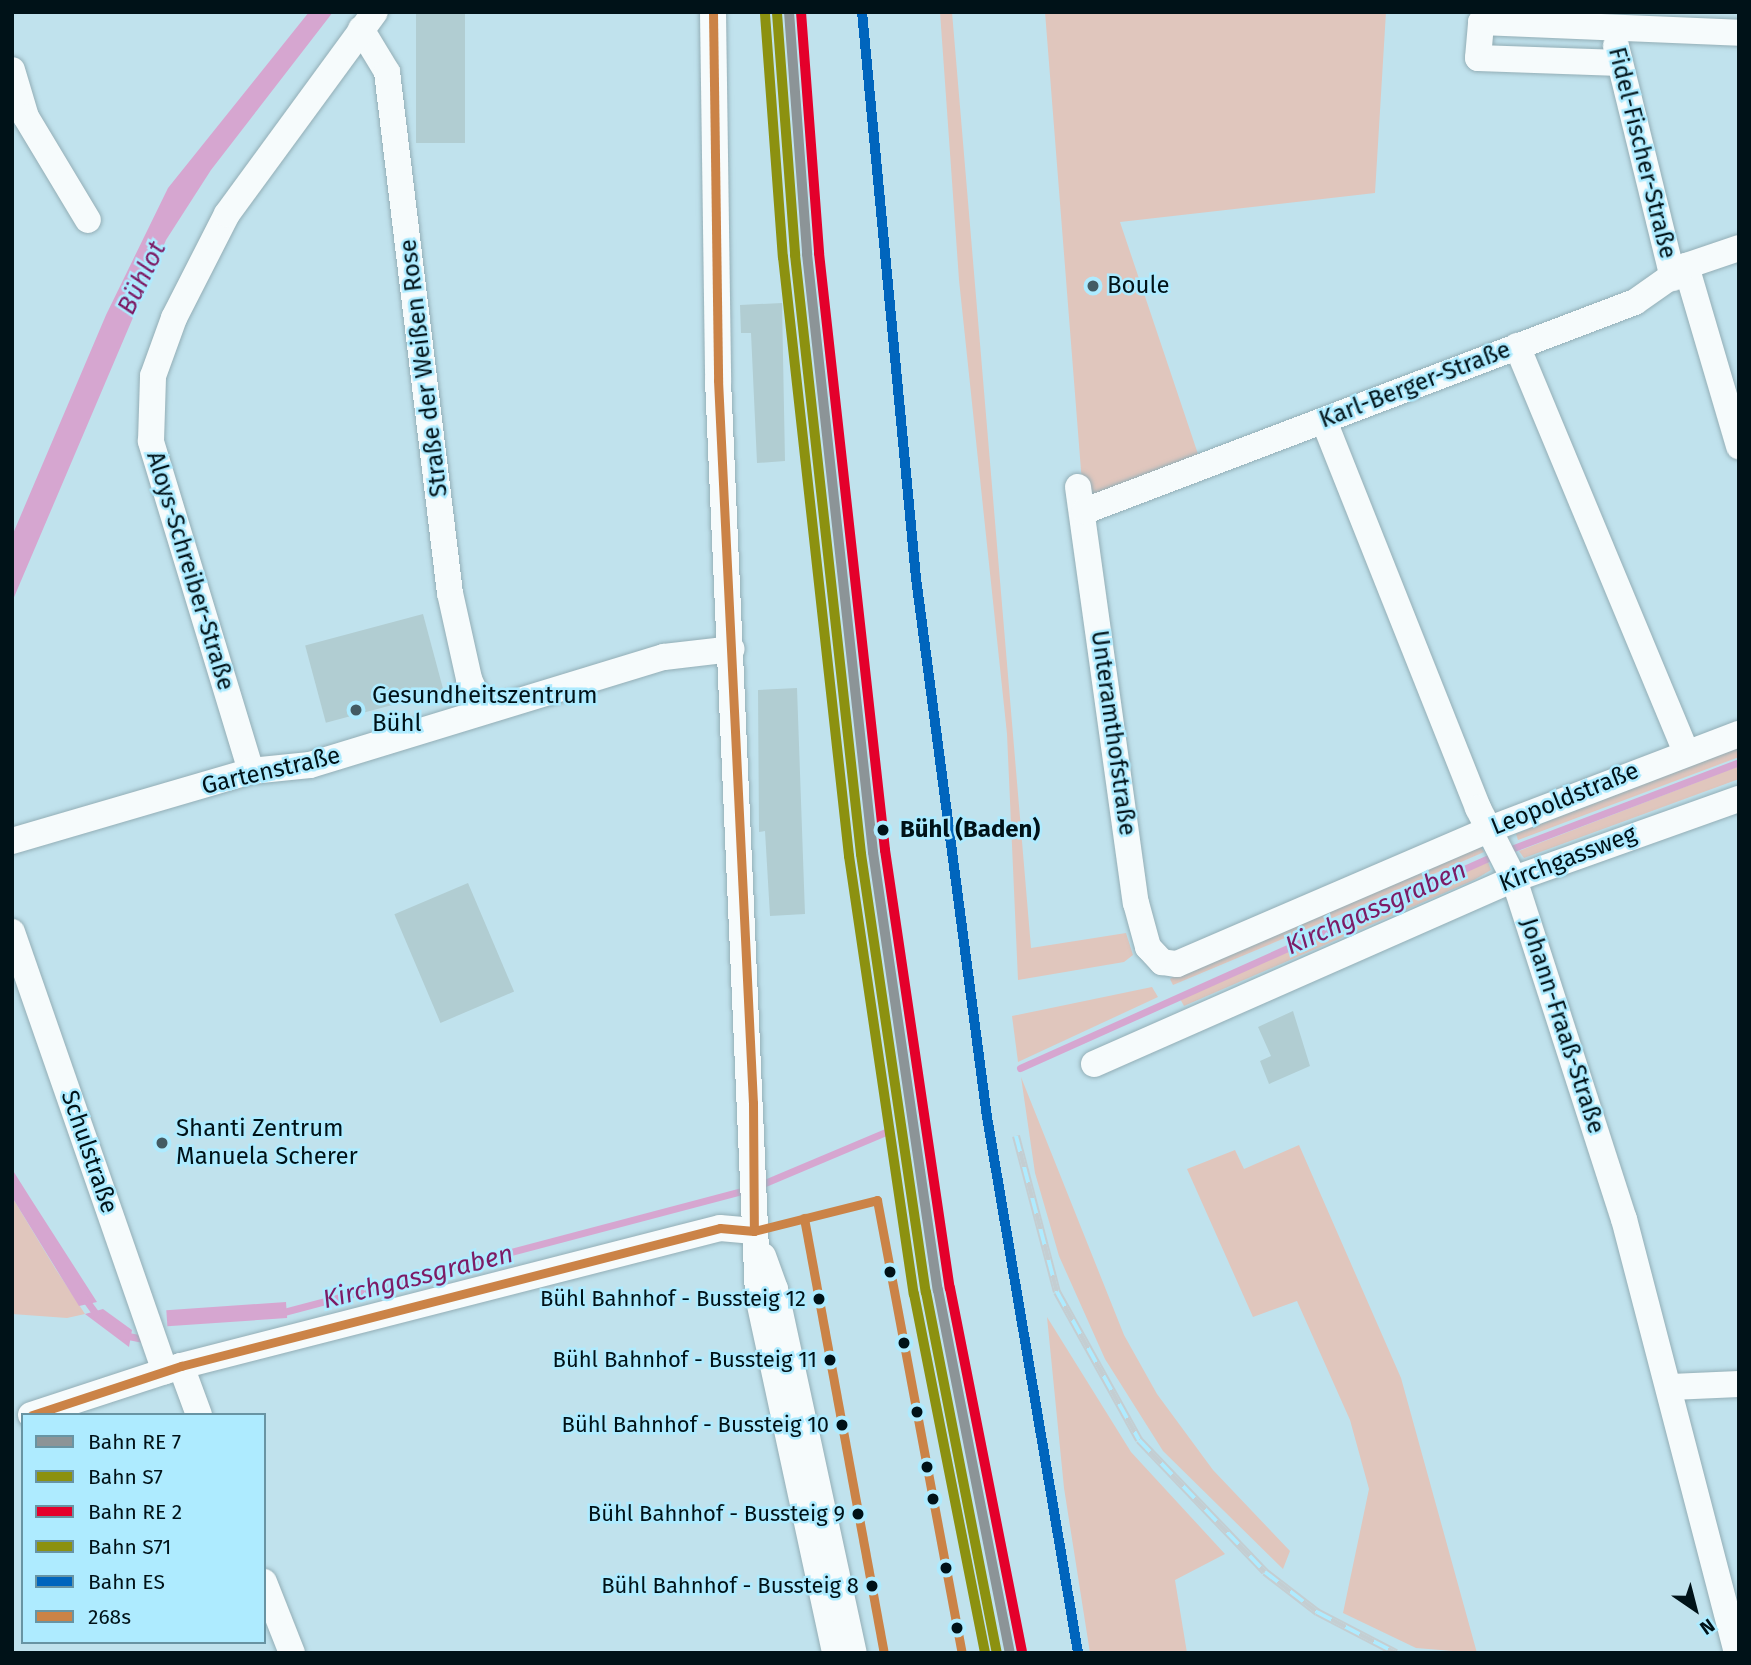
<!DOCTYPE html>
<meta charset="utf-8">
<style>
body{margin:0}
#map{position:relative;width:1751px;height:1665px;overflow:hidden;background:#c0e2ed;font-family:"Fira Sans",sans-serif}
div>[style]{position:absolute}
.green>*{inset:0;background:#e0c6bd}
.water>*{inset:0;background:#d6a6d0;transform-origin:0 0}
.stream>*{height:7px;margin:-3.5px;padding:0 3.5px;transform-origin:3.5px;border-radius:3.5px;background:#d6a6d0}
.building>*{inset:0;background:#b1cdd2;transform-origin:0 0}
.roads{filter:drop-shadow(0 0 2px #93aeb6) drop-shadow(0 0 2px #93aeb6)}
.minor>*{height:26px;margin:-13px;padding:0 13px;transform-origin:13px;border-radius:13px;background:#f6fbfc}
.rail>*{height:8px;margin-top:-4px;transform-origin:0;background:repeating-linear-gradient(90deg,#aeebff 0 16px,#c4ced2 0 32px);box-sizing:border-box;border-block:2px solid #c4ced2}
.bus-1>*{height:9px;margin:-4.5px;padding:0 4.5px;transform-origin:4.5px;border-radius:4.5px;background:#cb8347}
.rail-1>*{height:10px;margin:-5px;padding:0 5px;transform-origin:5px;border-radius:5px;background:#8c9497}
.rail-2>*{height:10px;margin:-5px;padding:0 5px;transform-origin:5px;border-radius:5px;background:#8c9110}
.rail-3>*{height:10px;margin:-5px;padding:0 5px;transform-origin:5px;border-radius:5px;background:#e4002b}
.rail-4>*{height:10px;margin:-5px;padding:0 5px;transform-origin:5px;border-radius:5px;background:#8c9110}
.rail-5>*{height:10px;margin:-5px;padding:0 5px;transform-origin:5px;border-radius:5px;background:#0065bd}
.dots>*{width:19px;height:19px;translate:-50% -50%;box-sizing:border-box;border:4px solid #aeebff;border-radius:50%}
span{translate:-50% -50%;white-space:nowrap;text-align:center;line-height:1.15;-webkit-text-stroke:5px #aeebff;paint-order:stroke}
.bus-label{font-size:22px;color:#001218}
.right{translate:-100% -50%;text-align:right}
.street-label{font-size:24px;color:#001218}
.poi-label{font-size:24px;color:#001218}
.left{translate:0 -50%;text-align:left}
.stop-label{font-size:24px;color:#001218;font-weight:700}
.water-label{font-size:26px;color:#7d1b65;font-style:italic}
.frame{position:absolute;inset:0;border:14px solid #001218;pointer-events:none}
.legend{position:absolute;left:21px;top:1413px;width:245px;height:231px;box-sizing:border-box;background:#aeebff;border:2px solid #6894a3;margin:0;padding:9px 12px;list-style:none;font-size:21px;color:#001218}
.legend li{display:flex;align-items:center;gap:14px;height:35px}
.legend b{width:35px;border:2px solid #6894a3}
.north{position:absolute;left:1660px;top:1574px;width:70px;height:70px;-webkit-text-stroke:5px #aeebff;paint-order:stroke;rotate:145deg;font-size:19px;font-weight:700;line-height:28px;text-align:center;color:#001218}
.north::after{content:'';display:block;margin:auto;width:24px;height:32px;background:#001218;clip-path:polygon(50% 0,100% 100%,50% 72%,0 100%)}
</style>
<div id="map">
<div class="green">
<i style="clip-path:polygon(940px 12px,952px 12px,1031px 948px,1126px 933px,1133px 955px,1124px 962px,1018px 980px,1007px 734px,959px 280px)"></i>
<i style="clip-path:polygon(1045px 12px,1386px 12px,1375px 193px,1120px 222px,1200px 460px,1093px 495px,1082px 483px)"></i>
<i style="clip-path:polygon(1739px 746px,1739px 757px,1518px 840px,1516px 834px)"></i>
<i style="clip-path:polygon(1739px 766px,1739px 779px,1524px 858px,1519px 851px)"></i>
<i style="clip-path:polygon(1480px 845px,1484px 852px,1316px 925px,1173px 985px,1170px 979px,1185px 968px)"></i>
<i style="clip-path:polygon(1488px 862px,1491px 870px,1474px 880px,1184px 1006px,1179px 997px)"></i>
<i style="clip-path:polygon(1152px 987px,1158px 997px,1018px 1062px,1012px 1016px)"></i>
<i style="clip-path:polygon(1021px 1077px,1124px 1335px,1157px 1394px,1213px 1470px,1290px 1551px,1283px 1569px,1163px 1451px,1105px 1359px,1059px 1256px,1035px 1173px)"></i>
<i style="clip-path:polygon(1299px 1145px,1401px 1378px,1477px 1653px,1416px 1648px,1343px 1613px,1369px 1489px,1350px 1420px,1297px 1301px,1253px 1317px,1187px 1169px,1235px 1150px,1244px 1169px)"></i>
<i style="clip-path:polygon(12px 1197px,55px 1268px,85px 1314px,67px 1318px,12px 1314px)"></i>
<i style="clip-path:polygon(1047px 1317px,1131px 1452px,1225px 1554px,1175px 1580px,1187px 1653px,1090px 1653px,1064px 1488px)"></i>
</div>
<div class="water">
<i style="clip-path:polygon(309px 12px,333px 12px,211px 170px,166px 240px,12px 602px,12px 536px,106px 315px,168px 188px)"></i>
<i style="clip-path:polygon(12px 1169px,29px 1196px,97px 1302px,79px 1306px,74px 1298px,12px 1197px)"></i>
<i style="left:286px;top:1302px;width:16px;height:120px;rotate:86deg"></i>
<i style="clip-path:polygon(103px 1309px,132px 1330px,129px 1347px,85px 1314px)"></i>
</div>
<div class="stream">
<i style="left:1506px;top:851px;width:249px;rotate:-20.9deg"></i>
<i style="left:1020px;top:1068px;width:521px;rotate:-24.15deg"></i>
<i style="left:760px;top:1185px;width:139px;rotate:-22.9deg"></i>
<i style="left:83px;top:1296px;width:27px;rotate:54deg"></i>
<i style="left:280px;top:1313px;width:485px;rotate:-14.8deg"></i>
<i style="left:123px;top:1335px;width:26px;rotate:11deg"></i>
</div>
<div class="building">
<i style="left:416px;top:12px;width:49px;height:131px"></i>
<i style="clip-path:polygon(782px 303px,785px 461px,757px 463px,751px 333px,741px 333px,740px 305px)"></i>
<i style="left:423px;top:614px;width:80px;height:122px;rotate:75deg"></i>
<i style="clip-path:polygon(797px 688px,805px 914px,770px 916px,765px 831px,759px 832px,758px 690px)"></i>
<i style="left:468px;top:883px;width:118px;height:80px;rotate:67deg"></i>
<i style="clip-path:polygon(1293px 1011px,1310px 1066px,1269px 1084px,1260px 1061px,1271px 1056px,1258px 1027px)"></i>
</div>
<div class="roads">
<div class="minor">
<i style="left:713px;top:12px;width:368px;rotate:89.2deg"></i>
<i style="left:718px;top:380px;width:917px;rotate:87.5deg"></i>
<i style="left:758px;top:1296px;width:365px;rotate:77.8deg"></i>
<i style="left:361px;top:29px;width:50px;rotate:58.8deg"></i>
<i style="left:387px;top:72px;width:525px;rotate:83.11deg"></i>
<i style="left:450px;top:593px;width:88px;rotate:77.5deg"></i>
<i style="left:469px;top:679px;width:34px;rotate:66deg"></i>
<i style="left:1616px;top:46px;width:239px;rotate:76.2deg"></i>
<i style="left:1620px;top:63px;width:142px;rotate:-178deg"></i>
<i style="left:1478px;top:58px;width:36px;rotate:-85deg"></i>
<i style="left:1481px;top:22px;width:258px;rotate:2.4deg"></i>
<i style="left:12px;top:70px;width:49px;rotate:73.4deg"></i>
<i style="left:26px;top:117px;width:120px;rotate:59deg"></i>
<i style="left:1686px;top:266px;width:188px;rotate:73.6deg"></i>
<i style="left:1517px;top:346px;width:440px;rotate:67.4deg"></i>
<i style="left:1324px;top:421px;width:417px;rotate:68.3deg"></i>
<i style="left:1478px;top:808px;width:80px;rotate:63.1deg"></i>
<i style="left:1514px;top:879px;width:357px;rotate:72.1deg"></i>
<i style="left:1624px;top:1219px;width:448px;rotate:75.4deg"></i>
<i style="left:1078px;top:487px;width:420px;rotate:82.1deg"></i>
<i style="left:1136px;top:903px;width:46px;rotate:74.7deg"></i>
<i style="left:1148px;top:947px;width:21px;rotate:47deg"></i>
<i style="left:1162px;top:962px;width:15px;rotate:8deg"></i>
<i style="left:1177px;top:964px;width:341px;rotate:-23.3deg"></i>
<i style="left:1490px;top:829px;width:267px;rotate:-20.9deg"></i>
<i style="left:1085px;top:511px;width:588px;rotate:-20.81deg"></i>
<i style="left:1635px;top:302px;width:62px;rotate:-35.2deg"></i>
<i style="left:1686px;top:266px;width:56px;rotate:-18.8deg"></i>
<i style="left:251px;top:771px;width:345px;rotate:-106.9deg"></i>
<i style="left:151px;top:441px;width:65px;rotate:-88.2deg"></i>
<i style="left:153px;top:376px;width:62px;rotate:-70.1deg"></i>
<i style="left:174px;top:318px;width:117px;rotate:-63deg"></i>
<i style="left:227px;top:214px;width:250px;rotate:-53.8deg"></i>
<i style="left:12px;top:841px;width:249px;rotate:-16.3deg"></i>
<i style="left:251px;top:771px;width:59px;rotate:-5.8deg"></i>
<i style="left:310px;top:765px;width:370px;rotate:-17deg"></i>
<i style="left:664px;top:657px;width:68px;rotate:-6.7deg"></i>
<i style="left:12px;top:932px;width:465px;rotate:70.8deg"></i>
<i style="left:1094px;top:1064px;width:459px;rotate:-23.8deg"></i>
<i style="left:1514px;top:879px;width:239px;rotate:-19.6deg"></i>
<i style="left:763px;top:1256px;width:35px;rotate:70deg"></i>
<i style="left:775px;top:1289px;width:372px;rotate:77.8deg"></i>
<i style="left:181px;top:1366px;width:52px;rotate:69.8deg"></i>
<i style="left:1671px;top:1387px;width:68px;rotate:-2.5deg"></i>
<i style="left:31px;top:1415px;width:158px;rotate:-18.1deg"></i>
<i style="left:181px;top:1366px;width:556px;rotate:-14.36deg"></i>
<i style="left:720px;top:1228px;width:34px;rotate:5deg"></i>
<i style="left:264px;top:1582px;width:76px;rotate:68.5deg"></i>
</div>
</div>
<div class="rail">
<i style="left:1016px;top:1136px;width:161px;rotate:75.3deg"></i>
<i style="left:1057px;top:1292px;width:169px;rotate:61deg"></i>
<i style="left:1139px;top:1440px;width:182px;rotate:46.3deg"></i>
<i style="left:1265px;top:1572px;width:66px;rotate:37.6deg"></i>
<i style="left:1317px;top:1612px;width:89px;rotate:27.4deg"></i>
</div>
<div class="bus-1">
<i style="left:713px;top:12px;width:368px;rotate:89.2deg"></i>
<i style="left:718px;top:380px;width:724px;rotate:87.23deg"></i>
<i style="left:753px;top:1103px;width:128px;rotate:89.6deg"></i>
<i style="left:804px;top:1218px;width:442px;rotate:79.6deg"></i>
<i style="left:32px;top:1415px;width:157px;rotate:-18.2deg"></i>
<i style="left:181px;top:1366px;width:556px;rotate:-14.36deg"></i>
<i style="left:720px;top:1228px;width:34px;rotate:5deg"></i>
<i style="left:754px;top:1231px;width:127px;rotate:-14.1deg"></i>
<i style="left:877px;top:1200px;width:461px;rotate:79.4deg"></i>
</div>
<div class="rail-1">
<i style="left:789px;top:12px;width:243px;rotate:85.7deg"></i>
<i style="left:807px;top:254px;width:602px;rotate:83.7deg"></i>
<i style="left:873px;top:852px;width:443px;rotate:81.6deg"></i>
<i style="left:938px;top:1290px;width:370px;rotate:78.8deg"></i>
</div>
<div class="rail-2">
<i style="left:777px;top:13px;width:243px;rotate:85.7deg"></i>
<i style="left:795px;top:255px;width:603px;rotate:83.71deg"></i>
<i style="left:861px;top:854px;width:443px;rotate:81.6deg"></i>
<i style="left:926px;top:1292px;width:368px;rotate:78.9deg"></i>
</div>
<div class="rail-3">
<i style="left:801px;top:12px;width:242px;rotate:85.7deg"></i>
<i style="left:819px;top:253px;width:601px;rotate:83.69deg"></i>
<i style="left:885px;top:850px;width:443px;rotate:81.6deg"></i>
<i style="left:950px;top:1288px;width:370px;rotate:78.8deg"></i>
</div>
<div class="rail-4">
<i style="left:765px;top:14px;width:244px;rotate:85.8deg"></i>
<i style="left:783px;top:257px;width:603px;rotate:83.71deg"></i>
<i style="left:849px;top:856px;width:443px;rotate:81.6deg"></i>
<i style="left:914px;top:1294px;width:366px;rotate:78.8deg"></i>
</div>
<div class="rail-5">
<i style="left:862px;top:12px;width:569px;rotate:84.55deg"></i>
<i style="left:916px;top:578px;width:544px;rotate:82.5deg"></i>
<i style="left:987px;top:1117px;width:544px;rotate:80.36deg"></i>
</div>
<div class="dots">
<i style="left:1093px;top:286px;background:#435b63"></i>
<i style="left:356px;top:710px;background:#435b63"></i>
<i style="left:883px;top:830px;background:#001218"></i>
<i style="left:162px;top:1143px;background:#435b63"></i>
<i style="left:890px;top:1272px;background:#001218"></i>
<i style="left:819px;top:1299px;background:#001218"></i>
<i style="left:904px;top:1343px;background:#001218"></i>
<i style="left:830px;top:1360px;background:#001218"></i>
<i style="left:917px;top:1412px;background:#001218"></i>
<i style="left:842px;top:1425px;background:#001218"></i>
<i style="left:927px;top:1467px;background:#001218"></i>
<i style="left:933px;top:1499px;background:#001218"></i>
<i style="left:858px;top:1514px;background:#001218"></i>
<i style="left:946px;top:1568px;background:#001218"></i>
<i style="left:872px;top:1586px;background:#001218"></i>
<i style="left:957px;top:1628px;background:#001218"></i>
</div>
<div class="bus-label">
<span class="right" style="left:806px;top:1299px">Bühl Bahnhof - Bussteig 12</span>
<span class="right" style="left:817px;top:1360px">Bühl Bahnhof - Bussteig 11</span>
<span class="right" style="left:829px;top:1425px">Bühl Bahnhof - Bussteig 10</span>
<span class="right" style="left:845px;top:1514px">Bühl Bahnhof - Bussteig 9</span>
<span class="right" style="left:859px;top:1586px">Bühl Bahnhof - Bussteig 8</span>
</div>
<div class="street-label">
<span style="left:1642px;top:153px;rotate:76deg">Fidel-Fischer-Straße</span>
<span style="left:424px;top:368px;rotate:-97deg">Straße der Weißen Rose</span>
<span style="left:1415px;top:385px;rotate:-21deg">Karl-Berger-Straße</span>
<span style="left:190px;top:571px;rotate:73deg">Aloys-Schreiber-Straße</span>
<span style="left:1113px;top:733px;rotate:82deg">Unteramthofstraße</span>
<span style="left:271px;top:771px;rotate:-13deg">Gartenstraße</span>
<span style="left:1565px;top:799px;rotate:-22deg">Leopoldstraße</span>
<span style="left:1568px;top:859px;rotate:-21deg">Kirchgassweg</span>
<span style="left:1562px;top:1026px;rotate:72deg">Johann-Fraaß-Straße</span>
<span style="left:89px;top:1152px;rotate:71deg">Schulstraße</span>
</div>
<div class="poi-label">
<span class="left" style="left:1107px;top:286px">Boule</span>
<span class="left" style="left:372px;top:710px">Gesundheitszentrum<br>Bühl</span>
<span class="left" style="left:176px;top:1143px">Shanti Zentrum<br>Manuela Scherer</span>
</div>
<div class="stop-label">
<span class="left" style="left:900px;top:830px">Bühl (Baden)</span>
</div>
<div class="water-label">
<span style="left:142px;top:278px;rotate:-64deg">Bühlot</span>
<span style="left:1376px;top:908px;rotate:-24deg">Kirchgassgraben</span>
<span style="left:418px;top:1277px;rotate:-14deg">Kirchgassgraben</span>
</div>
<div class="frame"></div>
<ul class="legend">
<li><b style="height:9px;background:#8c9497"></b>Bahn RE 7</li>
<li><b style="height:9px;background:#8c9110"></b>Bahn S7</li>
<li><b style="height:9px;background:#e4002b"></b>Bahn RE 2</li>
<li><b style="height:9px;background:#8c9110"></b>Bahn S71</li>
<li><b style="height:9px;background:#0065bd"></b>Bahn ES</li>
<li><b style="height:9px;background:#cb8347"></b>268s</li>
</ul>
<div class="north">N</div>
</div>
